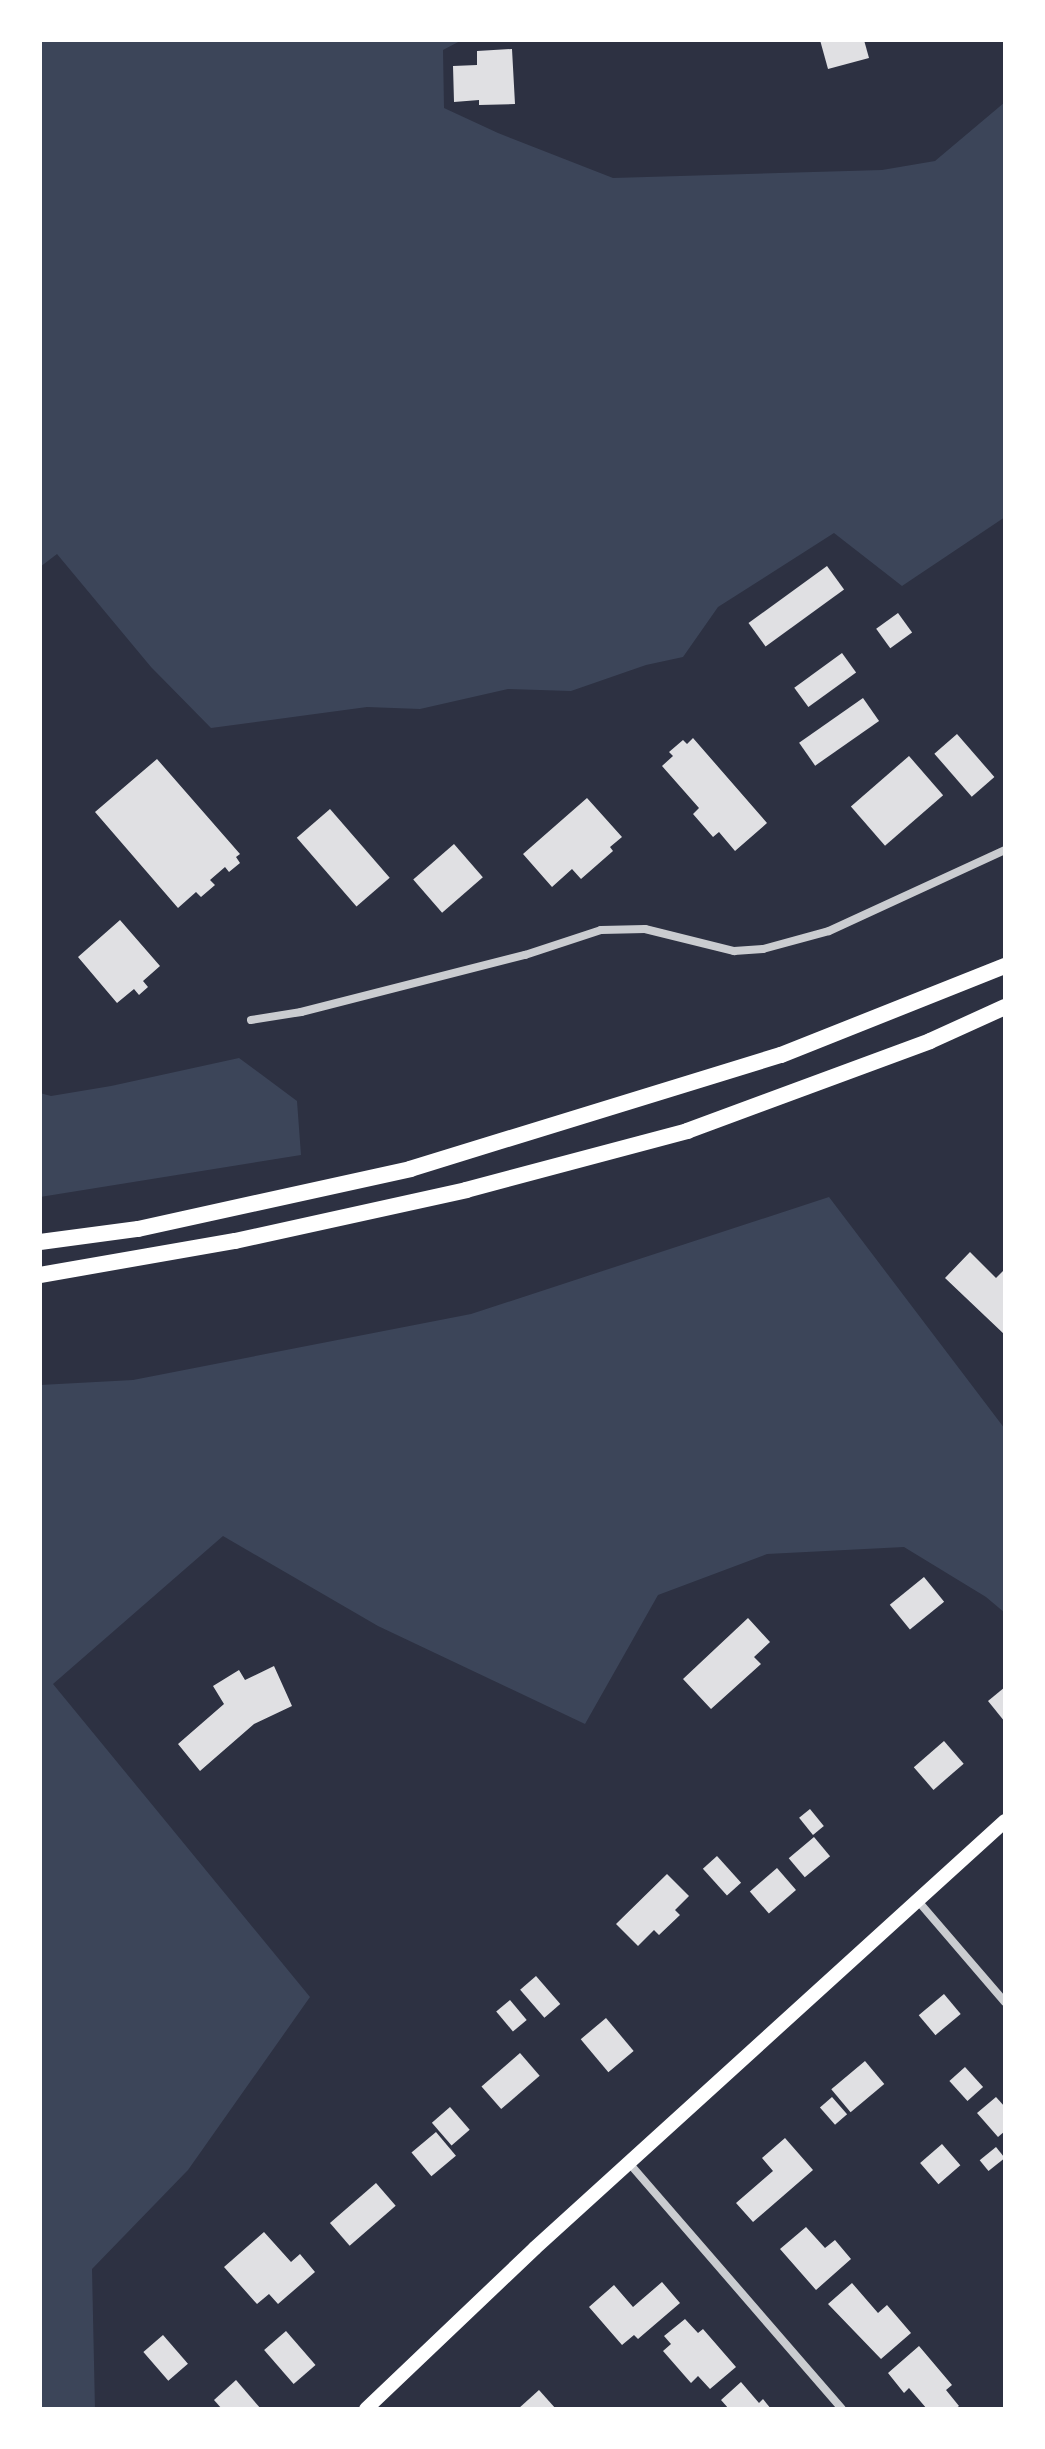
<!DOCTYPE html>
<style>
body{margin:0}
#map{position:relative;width:1045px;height:2449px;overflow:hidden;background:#2d3142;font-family:Commissioner,sans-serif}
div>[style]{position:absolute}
.green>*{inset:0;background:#3c4559}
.building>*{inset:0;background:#e0e0e3;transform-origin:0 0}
.minor>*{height:8px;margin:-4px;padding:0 4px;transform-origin:4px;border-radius:4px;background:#caccd0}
.secondary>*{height:14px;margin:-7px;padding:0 7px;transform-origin:7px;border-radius:7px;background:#fff}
.trunk>*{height:16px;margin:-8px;padding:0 8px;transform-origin:8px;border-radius:8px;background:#fff}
span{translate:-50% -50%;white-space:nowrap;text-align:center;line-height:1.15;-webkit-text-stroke:6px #fff;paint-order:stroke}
.frame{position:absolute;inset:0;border:42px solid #fff;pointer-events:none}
</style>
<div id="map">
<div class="green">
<i style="clip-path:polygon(40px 40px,462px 40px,443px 50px,444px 108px,498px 133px,613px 178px,882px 170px,935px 161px,1005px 102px,1005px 517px,902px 586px,834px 533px,718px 607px,683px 657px,646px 665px,571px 691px,508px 689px,420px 709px,367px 707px,211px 728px,151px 667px,57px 554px,40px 567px)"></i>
<i style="clip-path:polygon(239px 1058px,297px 1101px,301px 1155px,40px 1197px,40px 1093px,51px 1096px,111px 1086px)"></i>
<i style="clip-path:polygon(829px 1197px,1005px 1429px,1005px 1613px,986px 1597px,904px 1547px,767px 1554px,658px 1595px,585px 1724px,378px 1626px,223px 1536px,53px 1684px,310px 1997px,188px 2170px,92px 2269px,95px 2409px,40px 2409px,40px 1385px,133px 1380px,471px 1314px)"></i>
</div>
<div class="building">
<i style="clip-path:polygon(820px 40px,864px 40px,869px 58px,828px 69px)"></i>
<i style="clip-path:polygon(512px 49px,515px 104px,479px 105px,479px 100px,454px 102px,453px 66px,477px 65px,477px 51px)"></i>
<i style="left:827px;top:566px;width:29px;height:97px;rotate:54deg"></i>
<i style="left:898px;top:613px;width:24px;height:27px;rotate:54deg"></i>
<i style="left:842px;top:653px;width:24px;height:59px;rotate:54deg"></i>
<i style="left:863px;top:698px;width:28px;height:78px;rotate:55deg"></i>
<i style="left:957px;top:734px;width:57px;height:30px;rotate:49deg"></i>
<i style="clip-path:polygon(693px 738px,767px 823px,735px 851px,719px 832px,713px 837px,693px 814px,699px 808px,662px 766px,673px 756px,669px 752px,683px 740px,687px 744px)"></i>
<i style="left:909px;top:756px;width:52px;height:77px;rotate:49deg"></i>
<i style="clip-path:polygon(157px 759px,240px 854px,236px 857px,240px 863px,229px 872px,225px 867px,210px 880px,215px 885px,201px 897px,196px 892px,178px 908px,95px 812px)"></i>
<i style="clip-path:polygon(587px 798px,622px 837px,610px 847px,613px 851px,581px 879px,572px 869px,552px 887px,523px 854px)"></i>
<i style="left:330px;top:809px;width:91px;height:44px;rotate:49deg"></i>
<i style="left:454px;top:844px;width:44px;height:54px;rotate:49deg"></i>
<i style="clip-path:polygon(120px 920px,160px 966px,143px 981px,148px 987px,139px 995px,134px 989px,117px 1003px,78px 957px)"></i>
<i style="clip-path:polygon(970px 1252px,996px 1278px,1005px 1269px,1005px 1335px,945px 1278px)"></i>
<i style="left:924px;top:1577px;width:32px;height:44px;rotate:51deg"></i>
<i style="clip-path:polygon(748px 1618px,770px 1642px,754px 1657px,761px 1664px,711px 1709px,683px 1679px)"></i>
<i style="clip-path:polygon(274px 1666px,292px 1706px,254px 1724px,200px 1771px,178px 1744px,224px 1704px,213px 1686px,239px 1670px,245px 1680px)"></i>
<i style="clip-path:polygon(1005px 1687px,1005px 1722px,988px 1701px)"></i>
<i style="left:944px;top:1741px;width:30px;height:40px;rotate:49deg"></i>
<i style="left:810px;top:1809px;width:22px;height:14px;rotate:51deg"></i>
<i style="left:814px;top:1837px;width:25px;height:33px;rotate:50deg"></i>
<i style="left:717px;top:1856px;width:36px;height:19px;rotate:48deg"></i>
<i style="left:777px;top:1868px;width:29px;height:36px;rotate:49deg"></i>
<i style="clip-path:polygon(667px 1874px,689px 1896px,675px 1910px,680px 1915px,659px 1935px,654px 1930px,638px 1946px,616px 1924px)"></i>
<i style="left:536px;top:1976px;width:37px;height:21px;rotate:49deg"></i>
<i style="left:944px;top:1994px;width:26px;height:33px;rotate:50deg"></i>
<i style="left:510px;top:2000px;width:26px;height:18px;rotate:50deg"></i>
<i style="left:606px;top:2018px;width:43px;height:33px;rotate:50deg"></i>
<i style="left:520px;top:2053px;width:30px;height:51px;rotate:49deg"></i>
<i style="left:865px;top:2061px;width:30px;height:44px;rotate:50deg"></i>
<i style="left:965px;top:2067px;width:27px;height:21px;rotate:48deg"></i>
<i style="left:832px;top:2097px;width:23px;height:16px;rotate:49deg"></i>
<i style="clip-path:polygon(996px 2097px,1005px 2107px,1005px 2131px,998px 2137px,977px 2113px)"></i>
<i style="left:450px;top:2107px;width:30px;height:24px;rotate:49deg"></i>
<i style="left:436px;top:2132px;width:31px;height:32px;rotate:50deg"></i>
<i style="clip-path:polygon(785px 2138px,813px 2170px,753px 2222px,736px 2203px,773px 2171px,762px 2158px)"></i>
<i style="left:942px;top:2144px;width:28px;height:29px;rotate:49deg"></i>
<i style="left:996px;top:2147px;width:14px;height:21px;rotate:51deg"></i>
<i style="left:376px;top:2183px;width:30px;height:61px;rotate:49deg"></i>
<i style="clip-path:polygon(806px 2227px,825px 2248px,835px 2240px,851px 2259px,816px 2290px,780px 2249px)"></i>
<i style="clip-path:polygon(264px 2232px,291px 2262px,300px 2254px,315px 2272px,278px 2304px,269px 2294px,257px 2304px,224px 2267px)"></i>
<i style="clip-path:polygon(662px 2282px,680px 2303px,638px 2339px,634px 2335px,622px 2345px,589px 2307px,614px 2285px,633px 2307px)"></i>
<i style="clip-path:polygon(852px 2283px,878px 2313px,887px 2305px,911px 2333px,881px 2359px,828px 2304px)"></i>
<i style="clip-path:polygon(685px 2319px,698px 2333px,703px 2329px,736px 2367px,710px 2389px,698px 2376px,691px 2383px,663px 2351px,671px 2344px,664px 2336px)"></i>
<i style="left:286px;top:2331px;width:45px;height:29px;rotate:49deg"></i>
<i style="left:163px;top:2335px;width:38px;height:26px;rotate:49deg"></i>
<i style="clip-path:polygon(919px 2346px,952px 2385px,946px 2390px,959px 2406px,955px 2409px,927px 2409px,909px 2388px,904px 2393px,888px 2373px)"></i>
<i style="clip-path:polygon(236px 2380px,261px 2409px,222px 2409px,214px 2400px)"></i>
<i style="clip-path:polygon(741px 2382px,759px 2403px,763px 2399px,771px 2409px,729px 2409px,721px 2400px)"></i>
<i style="clip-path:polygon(539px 2390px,556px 2409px,518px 2409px)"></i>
</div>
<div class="minor">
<i style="left:251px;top:1020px;width:51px;rotate:-9.1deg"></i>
<i style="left:301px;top:1012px;width:231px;rotate:-14.3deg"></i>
<i style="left:525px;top:955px;width:80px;rotate:-18.2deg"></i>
<i style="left:601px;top:930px;width:44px;rotate:-1.3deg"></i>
<i style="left:645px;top:929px;width:92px;rotate:13.9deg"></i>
<i style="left:734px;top:951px;width:29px;rotate:-4deg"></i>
<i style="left:763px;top:949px;width:68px;rotate:-15.3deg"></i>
<i style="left:829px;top:931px;width:194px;rotate:-24.7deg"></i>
<i style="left:918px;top:1901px;width:133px;rotate:49.3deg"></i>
<i style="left:629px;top:2163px;width:325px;rotate:49.1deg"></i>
</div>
<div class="secondary">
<i style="left:366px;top:2409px;width:233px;rotate:-43.6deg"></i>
<i style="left:535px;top:2248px;width:635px;rotate:-42.26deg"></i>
</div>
<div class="trunk">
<i style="left:40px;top:1242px;width:99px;rotate:-7.6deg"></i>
<i style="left:138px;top:1229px;width:279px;rotate:-12.4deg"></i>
<i style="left:410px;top:1169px;width:388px;rotate:-17.1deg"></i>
<i style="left:781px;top:1055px;width:241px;rotate:-21.7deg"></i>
<i style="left:40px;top:1275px;width:198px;rotate:-9.9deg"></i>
<i style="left:235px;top:1241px;width:237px;rotate:-12.4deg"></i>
<i style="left:466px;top:1190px;width:229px;rotate:-14.9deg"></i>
<i style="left:687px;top:1131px;width:259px;rotate:-20.3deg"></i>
<i style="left:930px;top:1041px;width:82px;rotate:-24.4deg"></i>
</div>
<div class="frame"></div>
</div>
